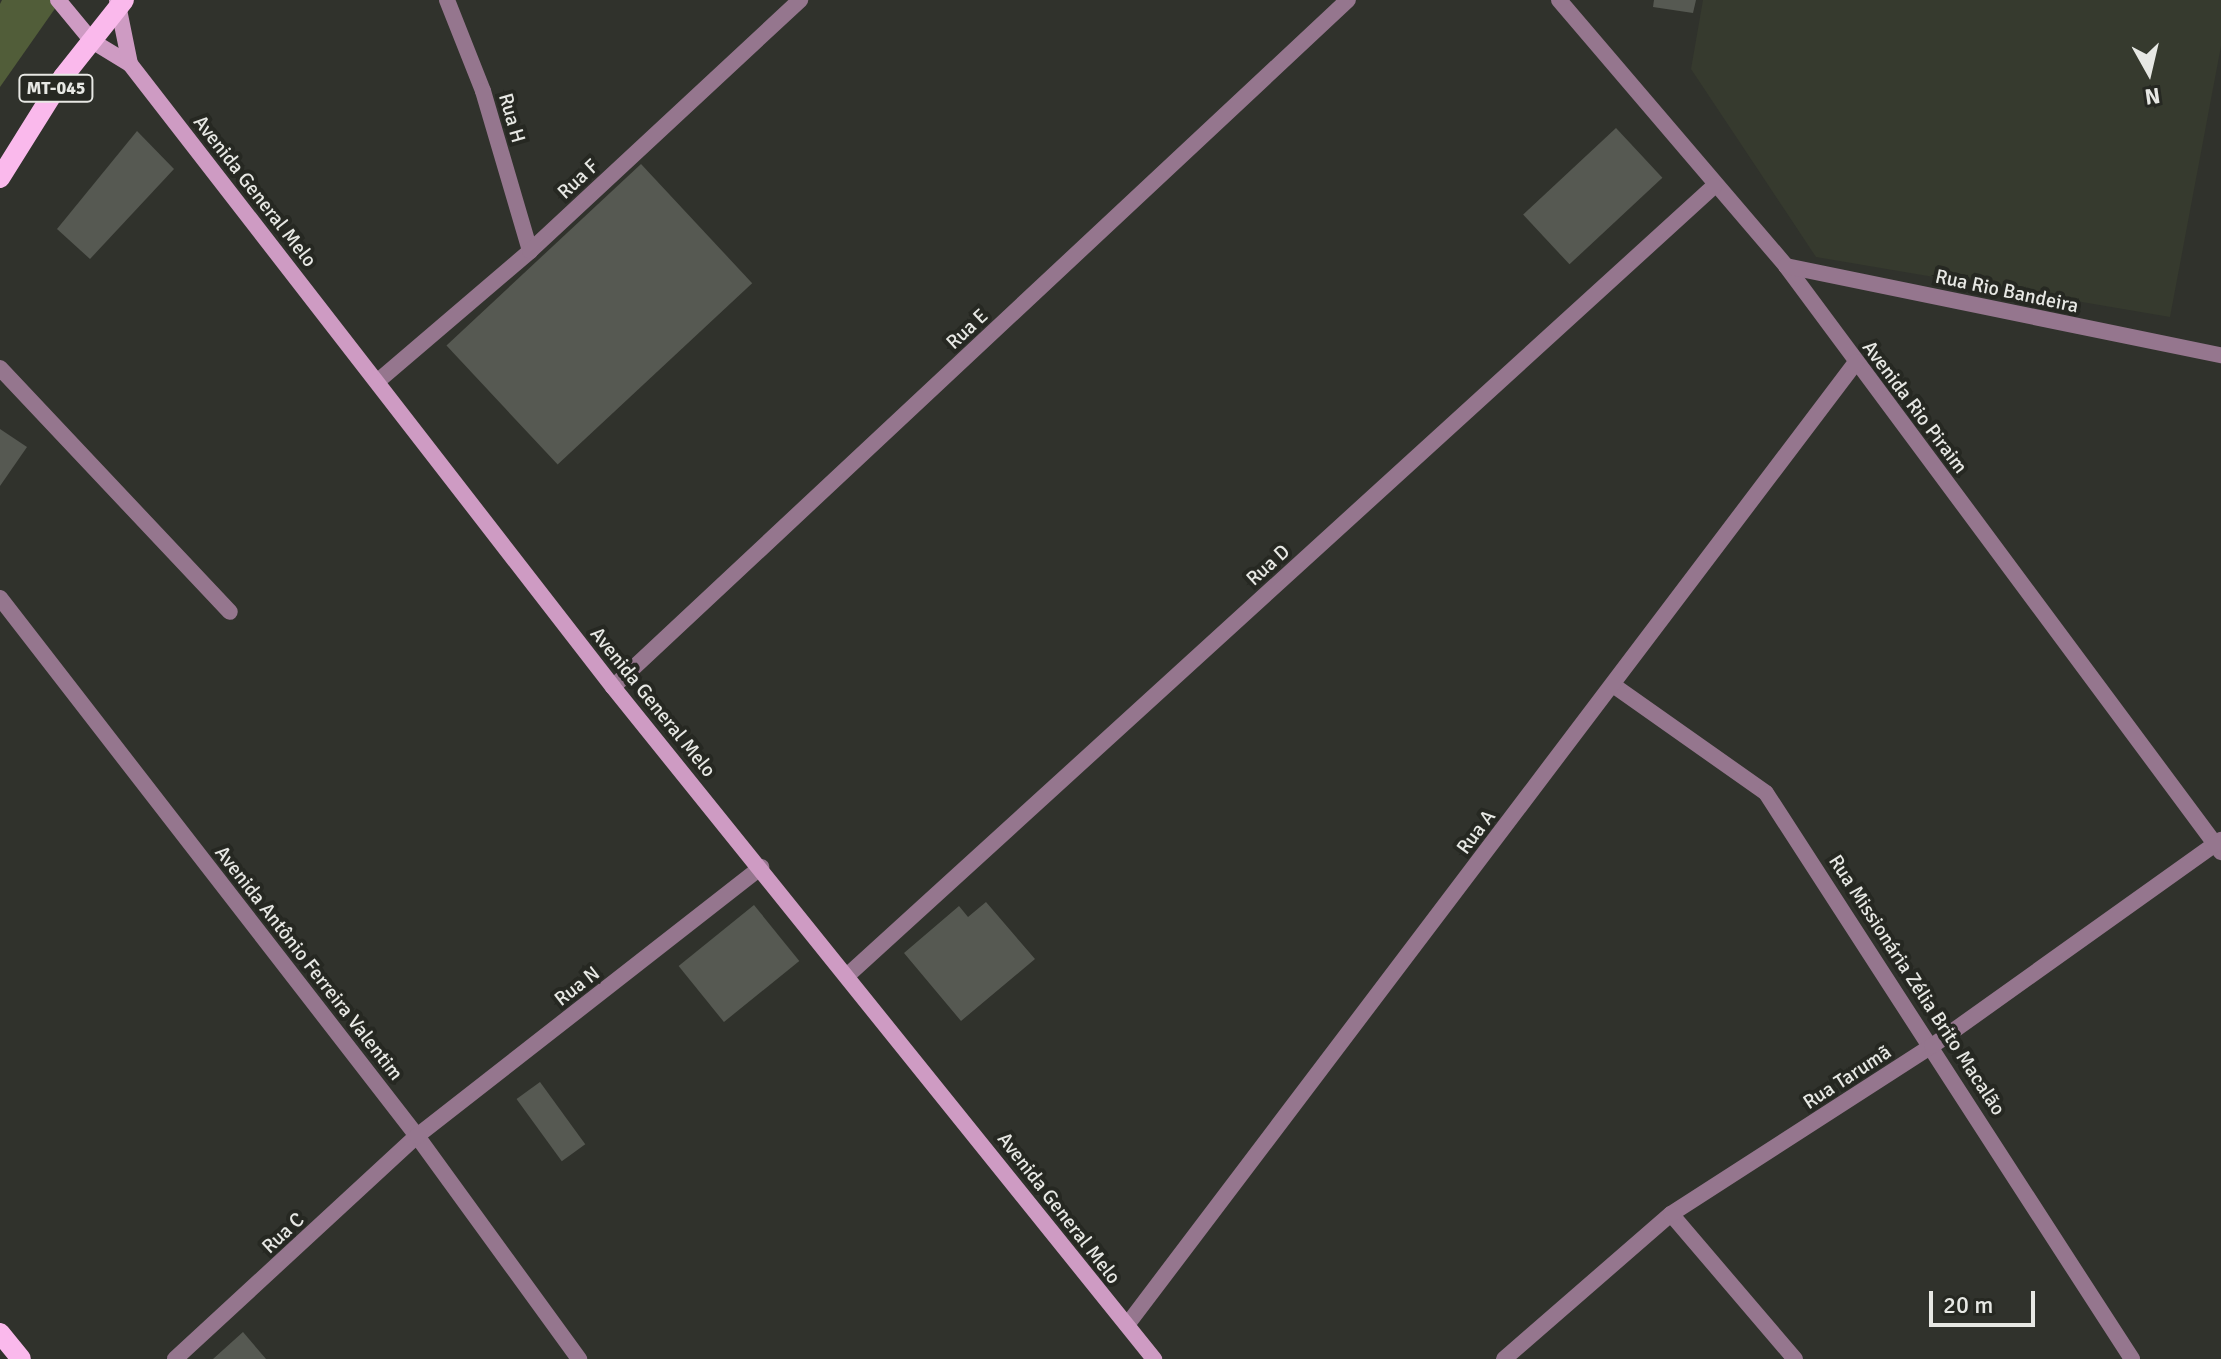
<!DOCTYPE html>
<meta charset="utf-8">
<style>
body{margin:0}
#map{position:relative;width:2221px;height:1359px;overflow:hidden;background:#30322c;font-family:Signika,sans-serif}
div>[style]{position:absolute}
.built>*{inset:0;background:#363a2e}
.water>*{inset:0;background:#515d39}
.building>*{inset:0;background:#565952;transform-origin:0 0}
.lane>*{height:16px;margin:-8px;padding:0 8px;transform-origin:8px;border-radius:8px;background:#95768e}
.street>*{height:16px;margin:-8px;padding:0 8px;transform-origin:8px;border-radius:8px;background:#95768e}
.secondary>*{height:16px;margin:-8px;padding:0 8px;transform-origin:8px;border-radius:8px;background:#ce9bc3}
.primary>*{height:20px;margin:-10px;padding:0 10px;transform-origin:10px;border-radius:10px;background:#fab9ec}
span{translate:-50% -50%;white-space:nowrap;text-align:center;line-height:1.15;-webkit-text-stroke:8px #262822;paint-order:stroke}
.shield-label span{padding:2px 6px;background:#262822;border:2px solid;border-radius:6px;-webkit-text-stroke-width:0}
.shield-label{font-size:18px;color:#e7e8e4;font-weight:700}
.street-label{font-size:20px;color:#e7e8e4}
.north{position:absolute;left:2109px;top:32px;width:80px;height:80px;-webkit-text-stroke:6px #262822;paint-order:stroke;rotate:172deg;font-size:22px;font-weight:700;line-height:32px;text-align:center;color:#e7e8e4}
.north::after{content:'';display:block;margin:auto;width:28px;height:36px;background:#e7e8e4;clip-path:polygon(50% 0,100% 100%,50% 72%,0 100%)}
.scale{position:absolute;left:1929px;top:1291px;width:106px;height:36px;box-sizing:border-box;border:4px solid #e7e8e4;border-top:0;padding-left:10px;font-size:24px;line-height:28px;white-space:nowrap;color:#e7e8e4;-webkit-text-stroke:6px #262822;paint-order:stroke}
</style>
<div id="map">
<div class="built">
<i style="clip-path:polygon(1703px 0,2221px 0,2221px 46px,2170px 317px,1816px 257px,1691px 69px)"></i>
</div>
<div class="water">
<i style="clip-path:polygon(2px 0,61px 0,0 87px,0 4px)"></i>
</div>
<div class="building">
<i style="clip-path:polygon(1654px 0,1696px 0,1693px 13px,1653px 7px)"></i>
<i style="left:1616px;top:128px;width:68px;height:127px;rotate:47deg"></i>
<i style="clip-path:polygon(137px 131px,174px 169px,90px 259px,57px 229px)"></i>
<i style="left:641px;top:164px;width:163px;height:266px;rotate:47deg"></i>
<i style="clip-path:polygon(0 429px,27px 447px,0 486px)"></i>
<i style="clip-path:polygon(986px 902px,1035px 959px,961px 1021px,904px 953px,959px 906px,968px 917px)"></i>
<i style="left:754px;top:905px;width:72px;height:97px;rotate:51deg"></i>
<i style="left:540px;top:1082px;width:77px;height:29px;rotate:54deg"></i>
<i style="clip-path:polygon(243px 1332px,266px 1359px,213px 1359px)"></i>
</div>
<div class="lane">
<i style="left:0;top:368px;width:335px;rotate:46.7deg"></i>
</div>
<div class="street">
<i style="left:447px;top:0;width:98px;rotate:68.4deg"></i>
<i style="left:483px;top:91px;width:167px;rotate:73.6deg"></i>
<i style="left:1559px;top:0;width:350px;rotate:49.5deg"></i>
<i style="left:1786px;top:266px;width:730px;rotate:53.41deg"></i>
<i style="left:1786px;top:266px;width:444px;rotate:11.6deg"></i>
<i style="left:378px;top:381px;width:200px;rotate:-40.5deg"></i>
<i style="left:530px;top:251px;width:369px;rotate:-42.9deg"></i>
<i style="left:0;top:598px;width:681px;rotate:52.22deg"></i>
<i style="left:417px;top:1136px;width:276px;rotate:54deg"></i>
<i style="left:1613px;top:685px;width:187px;rotate:35.2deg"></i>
<i style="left:1766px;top:793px;width:674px;rotate:57.11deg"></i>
<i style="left:613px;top:687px;width:1006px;rotate:-43.07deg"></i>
<i style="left:849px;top:974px;width:1170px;rotate:-42.33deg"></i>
<i style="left:1671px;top:1214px;width:191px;rotate:49.5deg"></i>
<i style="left:1127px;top:1325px;width:1208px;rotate:-52.87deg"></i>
<i style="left:175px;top:1359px;width:329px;rotate:-42.7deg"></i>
<i style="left:417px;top:1136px;width:437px;rotate:-38deg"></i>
<i style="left:1504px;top:1359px;width:221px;rotate:-41deg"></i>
<i style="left:1671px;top:1214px;width:310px;rotate:-32.8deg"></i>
<i style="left:1932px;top:1046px;width:355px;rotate:-35.5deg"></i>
</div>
<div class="secondary">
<i style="left:58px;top:0;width:53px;rotate:50.3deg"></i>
<i style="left:92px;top:41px;width:44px;rotate:31.2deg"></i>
<i style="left:130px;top:64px;width:788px;rotate:52.21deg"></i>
<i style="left:613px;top:687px;width:863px;rotate:51.16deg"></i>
<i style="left:117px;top:0;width:65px;rotate:78.5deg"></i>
</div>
<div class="primary">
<i style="left:0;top:178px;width:119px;rotate:-58deg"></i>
<i style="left:63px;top:77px;width:98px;rotate:-51.6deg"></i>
<i style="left:0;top:1333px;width:33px;rotate:51deg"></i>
</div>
<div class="shield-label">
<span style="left:56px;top:88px">MT-045</span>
</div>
<div class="street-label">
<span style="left:512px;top:118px;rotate:74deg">Rua H</span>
<span style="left:578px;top:179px;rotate:-43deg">Rua F</span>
<span style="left:255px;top:191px;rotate:52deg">Avenida General Melo</span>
<span style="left:2007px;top:291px;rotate:12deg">Rua Rio Bandeira</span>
<span style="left:967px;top:329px;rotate:-43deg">Rua E</span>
<span style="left:1915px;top:407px;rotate:53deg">Avenida Rio Piraim</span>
<span style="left:1268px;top:565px;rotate:-42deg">Rua D</span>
<span style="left:653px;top:702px;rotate:51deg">Avenida General Melo</span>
<span style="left:1476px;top:832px;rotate:-53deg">Rua A</span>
<span style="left:309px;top:963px;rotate:52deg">Avenida Antônio Ferreira Valentim</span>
<span style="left:1917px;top:985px;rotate:57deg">Rua Missionária Zélia Brito Macalão</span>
<span style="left:577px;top:986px;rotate:-38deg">Rua N</span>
<span style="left:1847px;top:1077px;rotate:-33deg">Rua Tarumã</span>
<span style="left:1059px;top:1208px;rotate:52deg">Avenida General Melo</span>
<span style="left:283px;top:1233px;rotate:-43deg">Rua C</span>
</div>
<div class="north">N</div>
<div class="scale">20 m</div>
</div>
